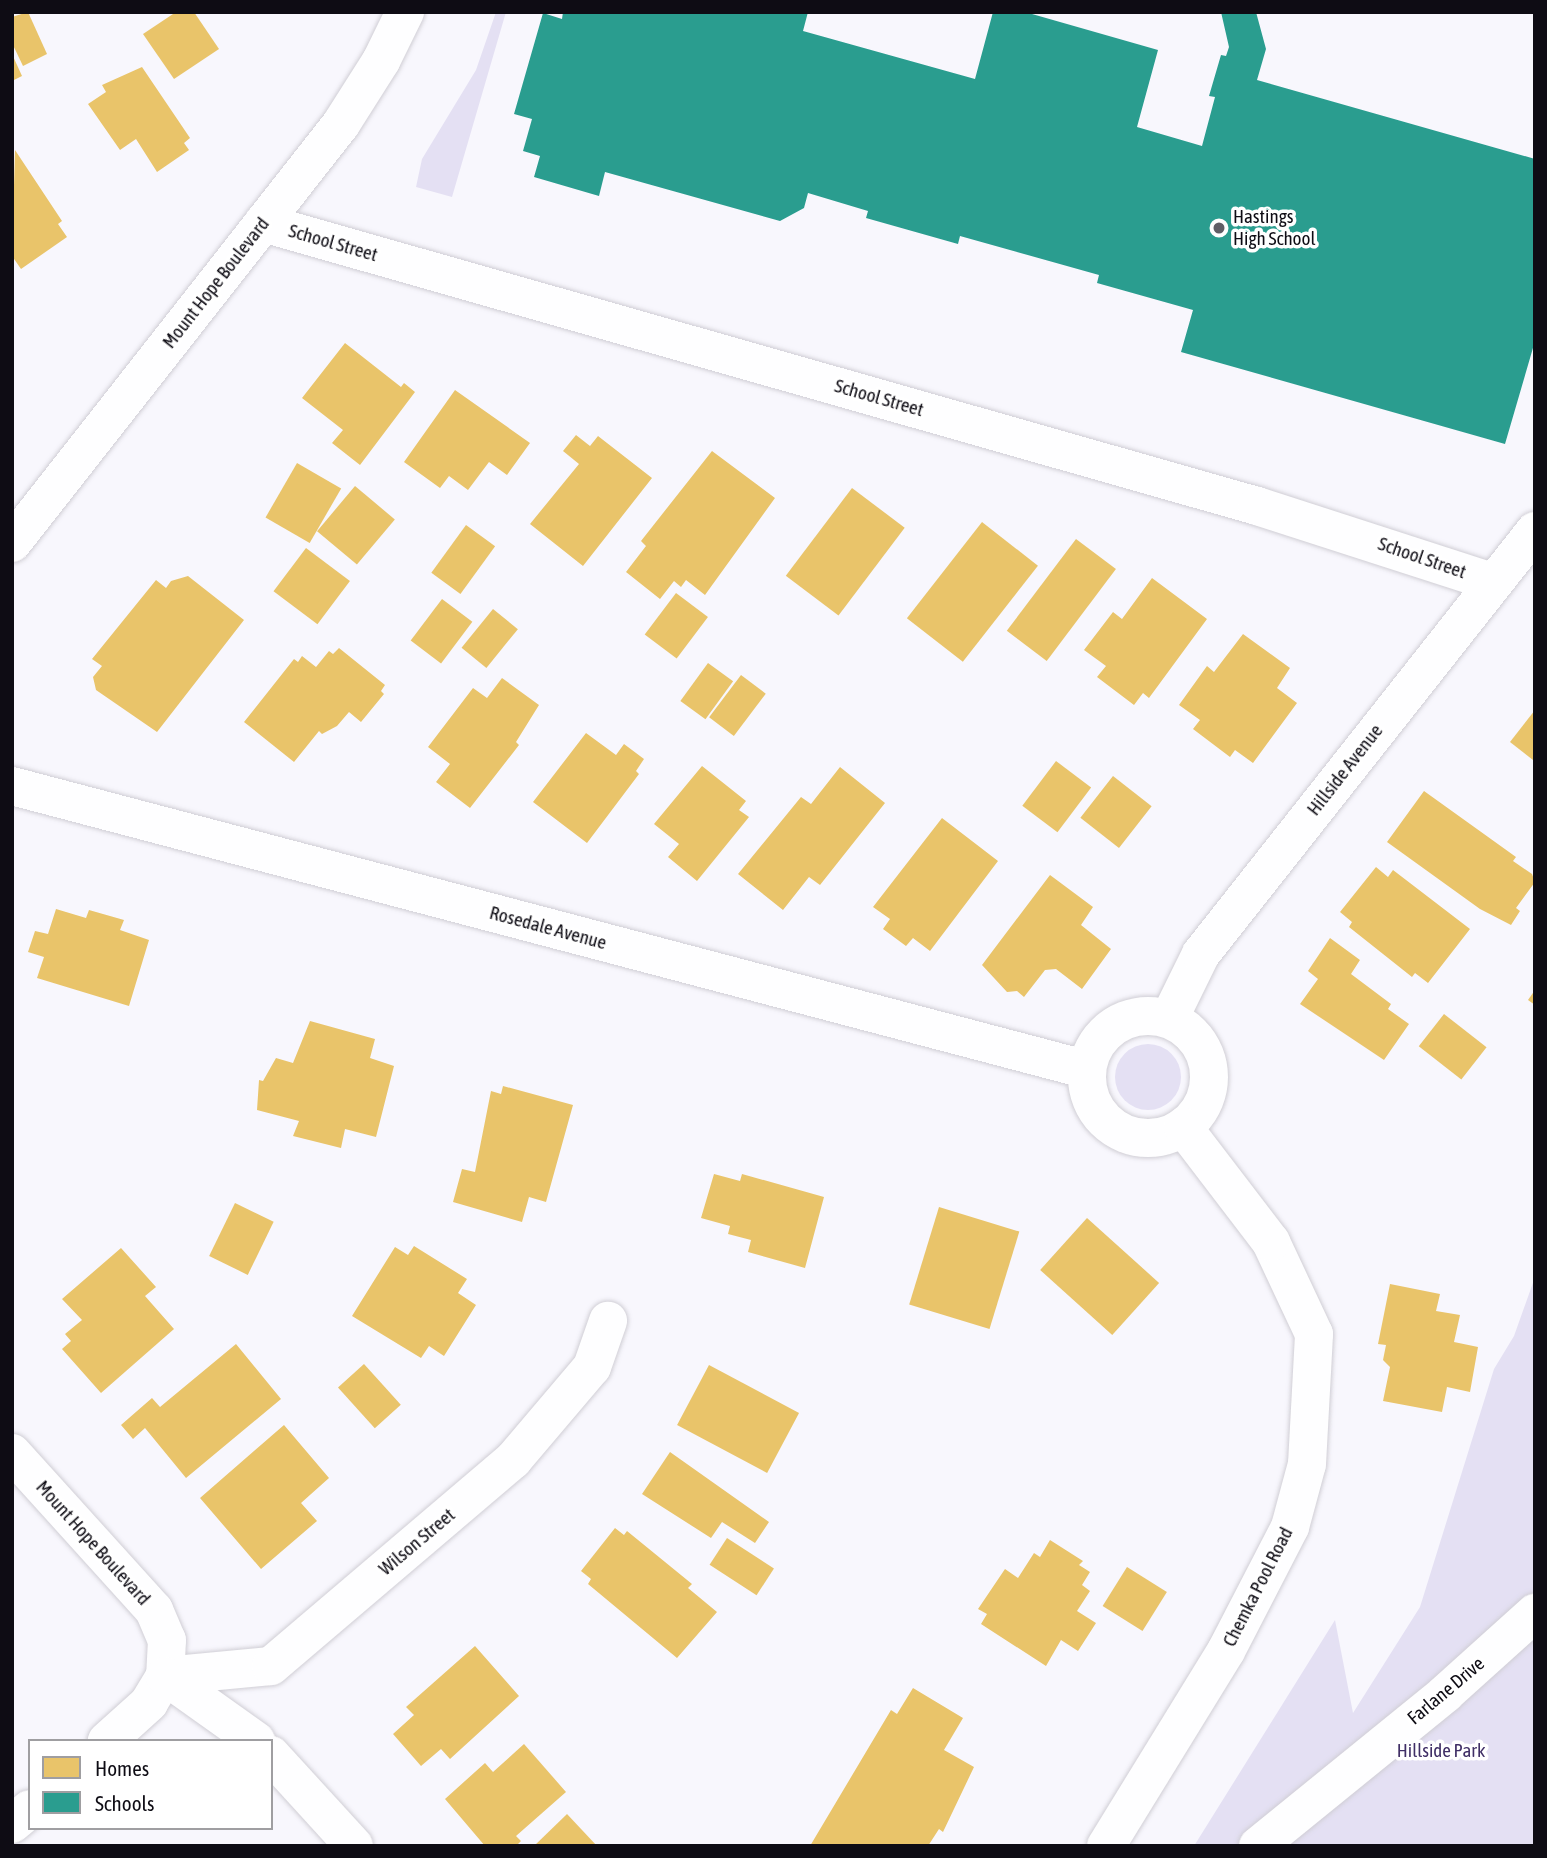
<!DOCTYPE html>
<style>
body{margin:0}
#map{position:relative;width:1547px;height:1858px;overflow:hidden;background:#f8f7fd;font-family:"Asap Condensed",sans-serif}
div>[style]{position:absolute}
.green>*{inset:0;background:#e4e0f3}
.round{border-radius:50%}
.homes>*{inset:0;background:#e9c46a;transform-origin:0 0}
.schools>*{inset:0;background:#2a9d8f}
.roads{filter:drop-shadow(0 0 2px #d0ced5) drop-shadow(0 0 2px #d0ced5)}
.street>*{height:38px;margin:-19px;padding:0 19px;transform-origin:19px;border-radius:19px;background:#fefeff}
.street>.ring{margin:-19px;padding:0;box-sizing:content-box;background:none;border:38px solid #fefeff;border-radius:50%}
.dots>*{width:19px;height:19px;translate:-50% -50%;box-sizing:border-box;border:4px solid #fff;border-radius:50%}
span{translate:-50% -50%;white-space:nowrap;text-align:center;line-height:1.15;-webkit-text-stroke:7px #fff;paint-order:stroke}
.poi-label{font-size:19px;color:#0e0c14}
.left{translate:0 -50%;text-align:left}
.street-label{font-size:19px;color:#0e0c14}
.park-label{font-size:19px;color:#402f66}
.frame{position:absolute;inset:0;border:14px solid #0e0c14;pointer-events:none}
.legend{position:absolute;left:28px;top:1739px;width:245px;height:91px;box-sizing:border-box;background:#fff;border:2px solid #9f9ea1;margin:0;padding:9px 12px;list-style:none;font-size:21px;color:#0e0c14}
.legend li{display:flex;align-items:center;gap:14px;height:35px}
.legend b{width:35px;border:2px solid #9f9ea1}
</style>
<div id="map">
<div class="green">
<i style="clip-path:polygon(496px 12px,506px 12px,452px 197px,416px 187px,422px 159px,476px 70px)"></i>
<i class="round" style="left:1115px;top:1044px;width:66px;height:66px"></i>
<i style="clip-path:polygon(1535px 1277px,1535px 1846px,1194px 1846px,1335px 1620px,1353px 1713px,1420px 1607px,1494px 1369px,1514px 1336px)"></i>
</div>
<div class="homes">
<i style="clip-path:polygon(28px 12px,47px 54px,23px 66px,12px 43px,12px 17px)"></i>
<i style="clip-path:polygon(176px 12px,194px 12px,219px 49px,174px 79px,143px 34px)"></i>
<i style="clip-path:polygon(12px 54px,22px 76px,12px 81px)"></i>
<i style="clip-path:polygon(142px 67px,190px 138px,184px 143px,189px 150px,157px 172px,136px 139px,120px 150px,88px 104px,106px 92px,102px 85px)"></i>
<i style="clip-path:polygon(15px 150px,62px 221px,58px 224px,67px 237px,21px 269px,12px 256px)"></i>
<i style="clip-path:polygon(345px 343px,401px 387px,404px 383px,415px 392px,360px 465px,332px 443px,343px 430px,302px 398px)"></i>
<i style="clip-path:polygon(455px 390px,530px 443px,507px 475px,489px 462px,468px 490px,449px 476px,440px 488px,404px 462px)"></i>
<i style="clip-path:polygon(576px 435px,590px 446px,598px 436px,652px 478px,583px 566px,530px 524px,579px 464px,563px 451px)"></i>
<i style="clip-path:polygon(712px 451px,775px 498px,705px 595px,686px 580px,681px 587px,674px 581px,660px 599px,626px 572px,646px 546px,641px 541px)"></i>
<i style="left:297px;top:463px;width:51px;height:63px;rotate:30deg"></i>
<i style="left:355px;top:486px;width:52px;height:59px;rotate:40deg"></i>
<i style="left:852px;top:488px;width:66px;height:110px;rotate:37deg"></i>
<i style="left:982px;top:522px;width:71px;height:122px;rotate:38deg"></i>
<i style="left:466px;top:525px;width:36px;height:59px;rotate:36deg"></i>
<i style="left:1076px;top:539px;width:50px;height:115px;rotate:37deg"></i>
<i style="left:306px;top:548px;width:55px;height:54px;rotate:37deg"></i>
<i style="clip-path:polygon(188px 576px,244px 620px,157px 732px,96px 690px,93px 677px,102px 666px,92px 659px,156px 580px,166px 588px,171px 581px)"></i>
<i style="clip-path:polygon(1152px 578px,1207px 619px,1149px 698px,1143px 693px,1134px 705px,1097px 677px,1106px 666px,1084px 650px,1113px 612px,1122px 619px)"></i>
<i style="left:676px;top:593px;width:40px;height:52px;rotate:37deg"></i>
<i style="left:442px;top:599px;width:38px;height:52px;rotate:37deg"></i>
<i style="left:493px;top:609px;width:32px;height:50px;rotate:39deg"></i>
<i style="clip-path:polygon(1243px 634px,1290px 668px,1277px 688px,1297px 703px,1253px 763px,1235px 750px,1230px 757px,1193px 729px,1200px 720px,1179px 705px,1207px 666px,1214px 672px)"></i>
<i style="clip-path:polygon(339px 648px,385px 685px,381px 691px,384px 694px,361px 722px,349px 712px,337px 726px,322px 734px,319px 731px,294px 762px,244px 722px,294px 659px,298px 662px,302px 656px,316px 667px,329px 651px,333px 654px)"></i>
<i style="left:708px;top:663px;width:31px;height:47px;rotate:36deg"></i>
<i style="left:741px;top:675px;width:31px;height:53px;rotate:37deg"></i>
<i style="clip-path:polygon(502px 678px,539px 705px,516px 742px,519px 745px,470px 808px,436px 782px,450px 764px,428px 747px,473px 688px,487px 698px)"></i>
<i style="clip-path:polygon(1535px 710px,1535px 757px,1533px 760px,1510px 742px)"></i>
<i style="clip-path:polygon(586px 733px,616px 755px,624px 744px,644px 759px,636px 771px,639px 774px,587px 843px,533px 802px)"></i>
<i style="left:1056px;top:761px;width:44px;height:56px;rotate:37deg"></i>
<i style="clip-path:polygon(702px 766px,746px 801px,739px 810px,749px 817px,697px 881px,668px 857px,679px 844px,654px 824px)"></i>
<i style="clip-path:polygon(840px 767px,885px 803px,820px 885px,809px 877px,783px 910px,738px 874px,801px 797px,811px 804px)"></i>
<i style="left:1113px;top:776px;width:49px;height:53px;rotate:38deg"></i>
<i style="clip-path:polygon(1424px 791px,1516px 857px,1513px 861px,1532px 874px,1535px 882px,1516px 908px,1520px 911px,1511px 925px,1480px 909px,1387px 842px)"></i>
<i style="clip-path:polygon(942px 818px,998px 861px,930px 951px,913px 938px,906px 946px,883px 929px,890px 919px,873px 907px)"></i>
<i style="clip-path:polygon(1376px 867px,1388px 877px,1393px 870px,1470px 929px,1428px 983px,1415px 973px,1412px 977px,1349px 927px,1352px 922px,1340px 912px)"></i>
<i style="clip-path:polygon(1050px 875px,1093px 907px,1081px 925px,1111px 949px,1082px 989px,1056px 969px,1045px 970px,1024px 997px,1017px 991px,1007px 992px,982px 965px)"></i>
<i style="clip-path:polygon(56px 909px,86px 918px,89px 910px,124px 920px,120px 930px,149px 940px,129px 1006px,37px 978px,44px 957px,28px 952px,35px 931px,48px 934px)"></i>
<i style="clip-path:polygon(1330px 938px,1360px 960px,1351px 974px,1391px 1004px,1388px 1009px,1409px 1024px,1384px 1060px,1300px 1004px,1318px 979px,1308px 971px)"></i>
<i style="clip-path:polygon(1535px 990px,1535px 1005px,1528px 1000px)"></i>
<i style="left:1444px;top:1014px;width:54px;height:41px;rotate:38deg"></i>
<i style="clip-path:polygon(310px 1021px,375px 1039px,370px 1058px,394px 1066px,376px 1137px,345px 1129px,341px 1148px,293px 1136px,299px 1121px,257px 1110px,259px 1080px,263px 1081px,276px 1058px,293px 1063px)"></i>
<i style="clip-path:polygon(503px 1086px,573px 1105px,546px 1202px,529px 1197px,522px 1222px,453px 1202px,462px 1169px,475px 1172px,491px 1091px,501px 1094px)"></i>
<i style="clip-path:polygon(714px 1174px,740px 1181px,742px 1174px,824px 1197px,805px 1268px,748px 1252px,751px 1240px,728px 1234px,730px 1226px,701px 1218px)"></i>
<i style="left:235px;top:1203px;width:43px;height:59px;rotate:26deg"></i>
<i style="left:939px;top:1207px;width:84px;height:102px;rotate:17deg"></i>
<i style="left:1087px;top:1218px;width:97px;height:70px;rotate:42deg"></i>
<i style="clip-path:polygon(414px 1246px,467px 1279px,458px 1293px,476px 1305px,444px 1356px,429px 1346px,421px 1358px,352px 1316px,395px 1247px,408px 1255px)"></i>
<i style="clip-path:polygon(121px 1248px,156px 1287px,145px 1296px,174px 1329px,101px 1393px,62px 1349px,71px 1341px,65px 1334px,82px 1320px,62px 1299px)"></i>
<i style="clip-path:polygon(1390px 1284px,1440px 1294px,1436px 1311px,1460px 1315px,1454px 1342px,1478px 1347px,1470px 1392px,1447px 1387px,1442px 1412px,1383px 1401px,1390px 1367px,1383px 1360px,1386px 1345px,1378px 1344px)"></i>
<i style="clip-path:polygon(236px 1344px,281px 1399px,186px 1478px,145px 1428px,133px 1439px,121px 1425px,152px 1398px,160px 1407px)"></i>
<i style="left:364px;top:1364px;width:55px;height:35px;rotate:48deg"></i>
<i style="left:709px;top:1365px;width:102px;height:68px;rotate:28deg"></i>
<i style="clip-path:polygon(284px 1425px,329px 1478px,301px 1503px,317px 1521px,261px 1569px,200px 1498px)"></i>
<i style="clip-path:polygon(670px 1452px,769px 1522px,755px 1543px,722px 1522px,711px 1538px,642px 1494px)"></i>
<i style="clip-path:polygon(615px 1528px,624px 1535px,627px 1531px,692px 1584px,688px 1588px,717px 1612px,677px 1658px,588px 1584px,591px 1579px,581px 1571px)"></i>
<i style="left:727px;top:1538px;width:56px;height:32px;rotate:33deg"></i>
<i style="clip-path:polygon(1050px 1540px,1083px 1561px,1079px 1565px,1090px 1572px,1082px 1585px,1090px 1591px,1077px 1611px,1096px 1623px,1078px 1651px,1061px 1640px,1046px 1666px,981px 1624px,987px 1614px,978px 1609px,1005px 1569px,1018px 1578px,1034px 1553px,1040px 1557px)"></i>
<i style="left:1127px;top:1567px;width:47px;height:46px;rotate:32deg"></i>
<i style="clip-path:polygon(475px 1646px,519px 1696px,450px 1759px,441px 1749px,421px 1766px,393px 1734px,414px 1715px,406px 1707px)"></i>
<i style="clip-path:polygon(913px 1688px,963px 1718px,944px 1750px,974px 1767px,943px 1832px,939px 1829px,928px 1846px,810px 1846px,891px 1710px,897px 1714px)"></i>
<i style="clip-path:polygon(524px 1744px,566px 1792px,516px 1836px,521px 1841px,516px 1846px,485px 1846px,445px 1799px,485px 1763px,493px 1772px)"></i>
<i style="clip-path:polygon(567px 1814px,597px 1846px,534px 1846px)"></i>
</div>
<div class="schools">
<i style="clip-path:polygon(563px 12px,808px 12px,803px 31px,975px 79px,993px 12px,1025px 12px,1158px 50px,1137px 127px,1202px 146px,1215px 97px,1209px 96px,1221px 55px,1226px 56px,1229px 47px,1221px 12px,1256px 12px,1266px 49px,1257px 80px,1535px 159px,1535px 341px,1505px 444px,1181px 352px,1193px 310px,1097px 283px,1099px 275px,960px 236px,958px 244px,866px 218px,868px 211px,808px 193px,804px 208px,780px 221px,605px 172px,599px 196px,534px 177px,540px 156px,523px 151px,532px 119px,514px 114px,543px 13px,562px 19px)"></i>
</div>
<div class="roads">
<div class="street">
<i style="left:263px;top:223px;width:1034px;rotate:15.89deg"></i>
<i style="left:1257px;top:506px;width:247px;rotate:17.9deg"></i>
<i style="left:12px;top:543px;width:533px;rotate:-51.86deg"></i>
<i style="left:341px;top:124px;width:75px;rotate:-57.6deg"></i>
<i style="left:381px;top:61px;width:55px;rotate:-63.9deg"></i>
<i style="left:12px;top:786px;width:1110px;rotate:14.78deg"></i>
<i class="ring" style="left:1087px;top:1016px;width:84px;height:84px"></i>
<i style="left:1169px;top:1019px;width:72px;rotate:-63.8deg"></i>
<i style="left:1201px;top:954px;width:539px;rotate:-51.71deg"></i>
<i style="left:12px;top:1453px;width:212px;rotate:47.9deg"></i>
<i style="left:154px;top:1610px;width:33px;rotate:67deg"></i>
<i style="left:167px;top:1640px;width:36px;rotate:93deg"></i>
<i style="left:165px;top:1676px;width:31px;rotate:121deg"></i>
<i style="left:149px;top:1703px;width:57px;rotate:137.9deg"></i>
<i style="left:165px;top:1676px;width:106px;rotate:-5.4deg"></i>
<i style="left:271px;top:1666px;width:318px;rotate:-40.4deg"></i>
<i style="left:513px;top:1460px;width:122px;rotate:-49.7deg"></i>
<i style="left:592px;top:1367px;width:49px;rotate:-70.8deg"></i>
<i style="left:165px;top:1676px;width:112px;rotate:35.5deg"></i>
<i style="left:271px;top:1755px;width:123px;rotate:47.6deg"></i>
<i style="left:12px;top:1824px;width:23px;rotate:-40deg"></i>
<i style="left:1106px;top:1846px;width:229px;rotate:-58.4deg"></i>
<i style="left:1226px;top:1651px;width:140px;rotate:-62.7deg"></i>
<i style="left:1290px;top:1527px;width:65px;rotate:-74.9deg"></i>
<i style="left:1307px;top:1464px;width:130px;rotate:-86.9deg"></i>
<i style="left:1314px;top:1334px;width:102px;rotate:-115.1deg"></i>
<i style="left:1271px;top:1242px;width:145px;rotate:-127.4deg"></i>
<i style="left:1258px;top:1846px;width:242px;rotate:-39.1deg"></i>
<i style="left:1446px;top:1693px;width:120px;rotate:-42deg"></i>
</div>
</div>
<div class="dots">
<i style="left:1219px;top:228px;background:#605e66"></i>
</div>
<div class="poi-label">
<span class="left" style="left:1233px;top:228px">Hastings<br>High School</span>
</div>
<div class="street-label">
<span style="left:333px;top:243px;rotate:16deg">School Street</span>
<span style="left:216px;top:283px;rotate:-52deg">Mount Hope Boulevard</span>
<span style="left:879px;top:398px;rotate:16deg">School Street</span>
<span style="left:1422px;top:558px;rotate:19deg">School Street</span>
<span style="left:1345px;top:770px;rotate:-52deg">Hillside Avenue</span>
<span style="left:548px;top:928px;rotate:15deg">Rosedale Avenue</span>
<span style="left:417px;top:1542px;rotate:-40deg">Wilson Street</span>
<span style="left:93px;top:1543px;rotate:48deg">Mount Hope Boulevard</span>
<span style="left:1258px;top:1587px;rotate:-63deg">Chemka Pool Road</span>
<span style="left:1446px;top:1691px;rotate:-40deg">Farlane Drive</span>
</div>
<div class="park-label">
<span style="left:1441px;top:1751px">Hillside Park</span>
</div>
<div class="frame"></div>
<ul class="legend">
<li><b style="height:19px;background:#e9c46a"></b>Homes</li>
<li><b style="height:19px;background:#2a9d8f"></b>Schools</li>
</ul>
</div>
